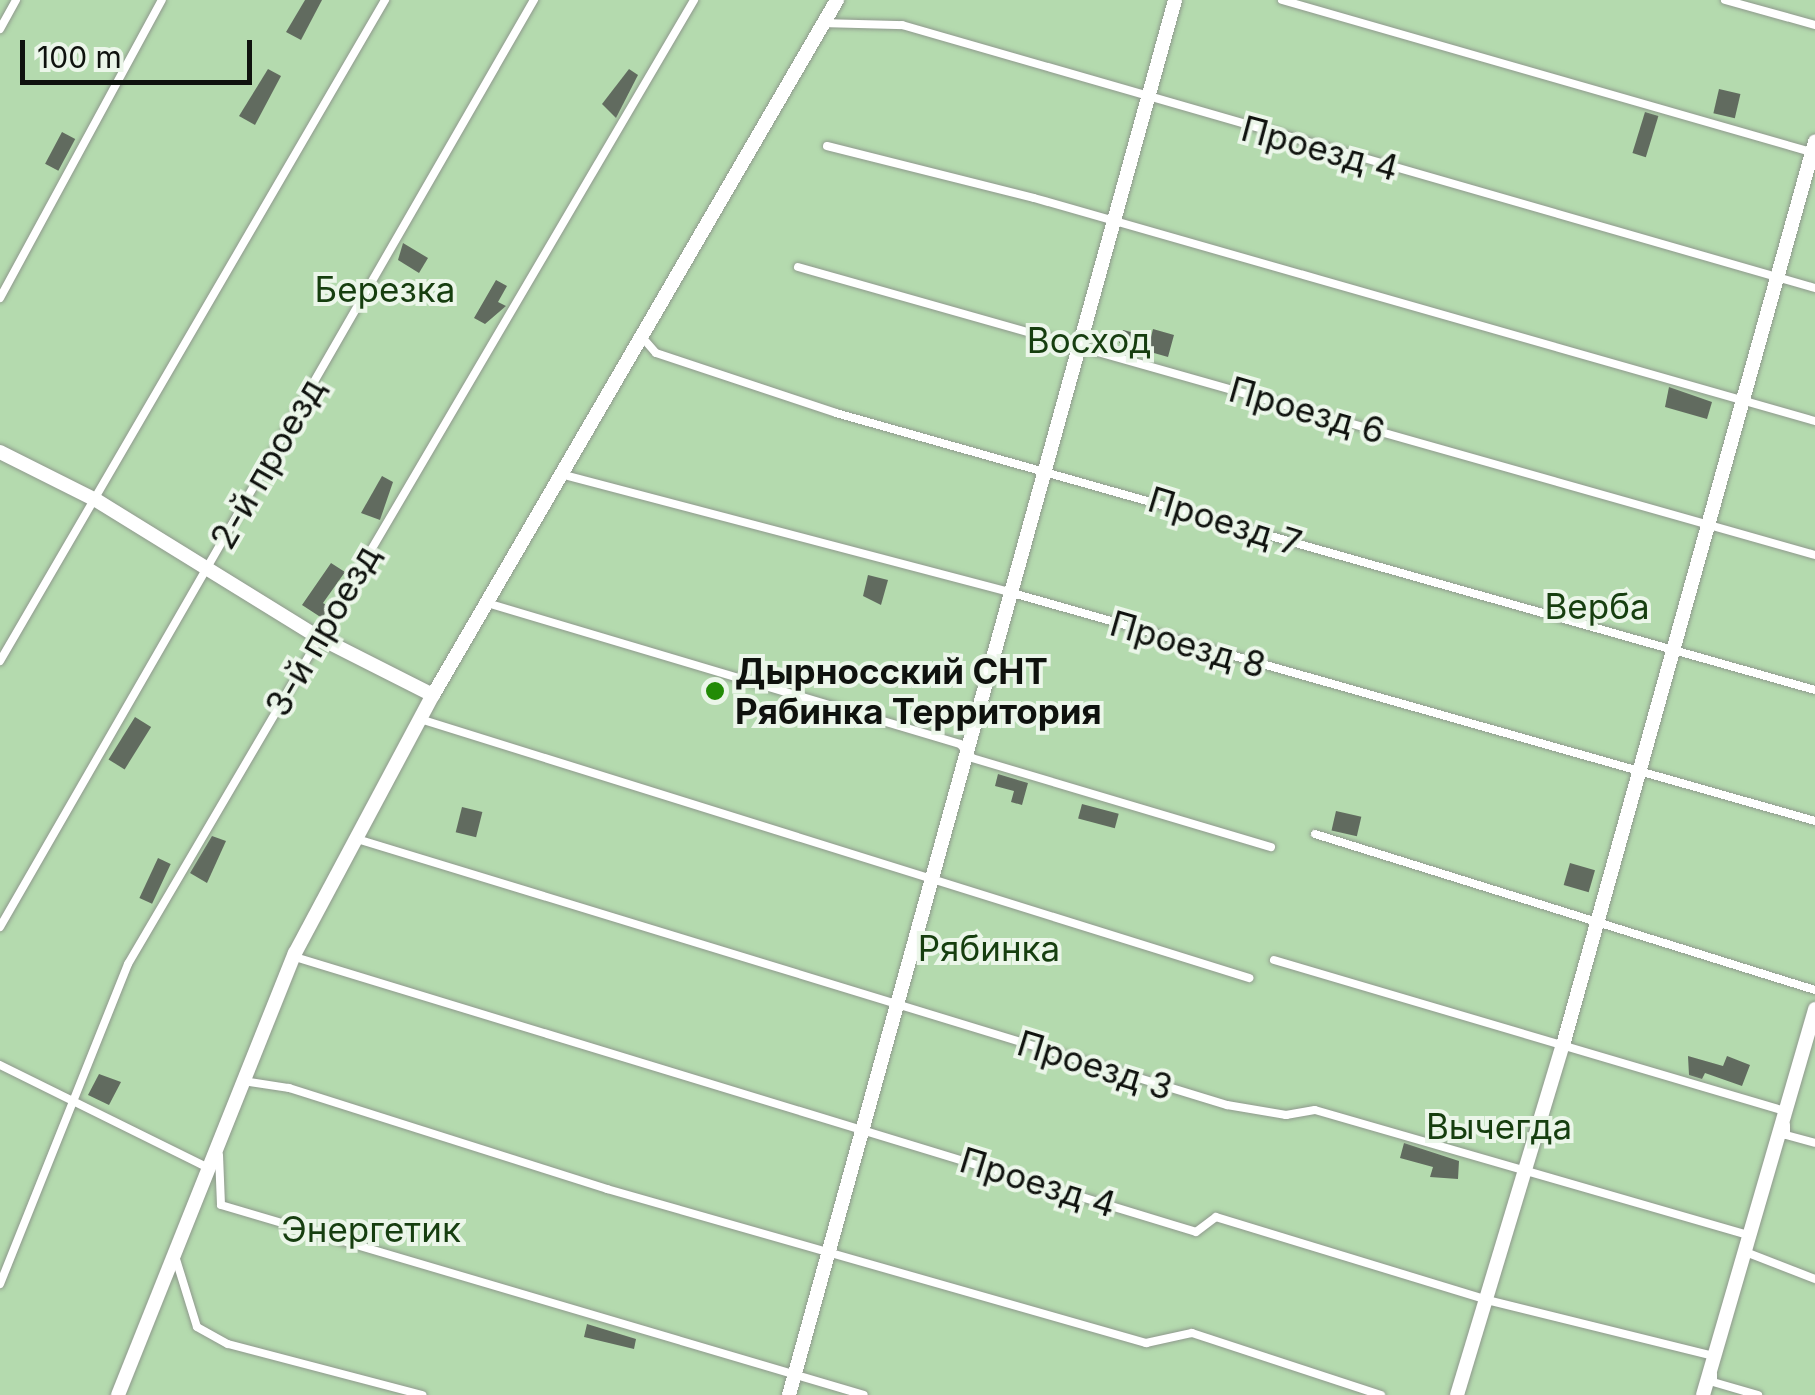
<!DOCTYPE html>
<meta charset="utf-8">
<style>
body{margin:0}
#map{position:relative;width:1815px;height:1395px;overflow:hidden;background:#ebf6e9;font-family:Inter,sans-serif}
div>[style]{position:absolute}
.green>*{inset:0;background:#b4daae;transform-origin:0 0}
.building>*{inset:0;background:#616b5f;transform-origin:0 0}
.roads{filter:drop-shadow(0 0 2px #8f998d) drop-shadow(0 0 2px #8f998d)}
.service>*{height:8px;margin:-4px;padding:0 4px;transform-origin:4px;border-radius:4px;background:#fff}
.minor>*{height:14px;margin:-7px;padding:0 7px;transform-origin:7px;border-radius:7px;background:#fff}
.dots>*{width:28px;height:28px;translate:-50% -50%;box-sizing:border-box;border:5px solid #ebf6e9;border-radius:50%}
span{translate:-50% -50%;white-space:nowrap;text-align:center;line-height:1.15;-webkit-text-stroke:8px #ebf6e9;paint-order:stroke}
.street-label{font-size:35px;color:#0f120e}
.park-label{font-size:35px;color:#163e0f}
.poi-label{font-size:35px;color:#0f120e;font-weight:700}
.left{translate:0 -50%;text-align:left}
.scale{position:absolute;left:20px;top:40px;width:232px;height:45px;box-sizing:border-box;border:5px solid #0f120e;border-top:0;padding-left:12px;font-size:30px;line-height:35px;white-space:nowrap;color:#0f120e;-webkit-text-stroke:8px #ebf6e9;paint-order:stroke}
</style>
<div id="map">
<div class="green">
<i style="left:0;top:0;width:1815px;height:1395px"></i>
</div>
<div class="building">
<i style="clip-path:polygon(305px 0,322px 0,301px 40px,286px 32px)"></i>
<i style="clip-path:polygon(268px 69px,281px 76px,255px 125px,239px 116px)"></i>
<i style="clip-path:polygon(629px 69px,638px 75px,616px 118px,602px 104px)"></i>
<i style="left:1719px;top:89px;width:22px;height:25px;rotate:13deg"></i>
<i style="left:1645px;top:112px;width:14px;height:43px;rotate:17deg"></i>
<i style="left:62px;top:132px;width:15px;height:36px;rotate:28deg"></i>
<i style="clip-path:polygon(403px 243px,428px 258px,419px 273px,398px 260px)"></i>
<i style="clip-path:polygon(496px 280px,507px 286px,498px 302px,506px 306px,485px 324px,474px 318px)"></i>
<i style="clip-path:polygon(1153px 329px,1174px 335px,1168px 357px,1119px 343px,1123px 330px,1151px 337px)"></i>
<i style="clip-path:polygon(1669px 387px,1712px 402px,1707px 419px,1665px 407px)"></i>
<i style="clip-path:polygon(382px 476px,393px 482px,380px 520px,361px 513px)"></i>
<i style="clip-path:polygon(331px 563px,345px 572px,323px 603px,329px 607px,322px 618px,302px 605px)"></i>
<i style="clip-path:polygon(868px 575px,888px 580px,881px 605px,863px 596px)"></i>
<i style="left:135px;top:717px;width:19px;height:50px;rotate:32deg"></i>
<i style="clip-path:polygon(998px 774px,1028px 783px,1022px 805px,1011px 802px,1014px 791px,995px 786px)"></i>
<i style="left:1082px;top:804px;width:38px;height:15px;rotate:15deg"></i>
<i style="left:462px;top:807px;width:21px;height:26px;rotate:14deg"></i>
<i style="left:1336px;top:811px;width:26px;height:20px;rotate:13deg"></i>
<i style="clip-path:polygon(212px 836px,226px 841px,207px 883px,190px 873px)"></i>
<i style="left:158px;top:858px;width:14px;height:44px;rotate:25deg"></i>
<i style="left:1570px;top:863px;width:26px;height:23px;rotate:16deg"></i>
<i style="clip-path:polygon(1688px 1056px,1723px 1066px,1727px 1056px,1750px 1065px,1742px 1086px,1705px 1073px,1702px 1079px,1689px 1075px)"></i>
<i style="clip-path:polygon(99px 1074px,121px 1082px,109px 1105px,88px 1095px)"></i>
<i style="clip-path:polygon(1404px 1143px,1459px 1161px,1458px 1179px,1430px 1177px,1433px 1167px,1400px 1158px)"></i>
<i style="clip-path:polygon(587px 1324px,636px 1339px,634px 1349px,584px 1337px)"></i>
</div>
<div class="roads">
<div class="service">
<i style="left:1282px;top:0;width:550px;rotate:16.03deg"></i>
<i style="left:1725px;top:0;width:93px;rotate:15.5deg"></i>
<i style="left:824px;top:23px;width:78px;rotate:1.5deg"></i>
<i style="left:902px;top:25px;width:950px;rotate:16.07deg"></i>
<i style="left:0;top:29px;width:33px;rotate:-61deg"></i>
<i style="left:827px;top:146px;width:213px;rotate:14.1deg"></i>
<i style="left:1034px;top:198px;width:812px;rotate:15.94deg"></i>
<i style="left:798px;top:267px;width:1057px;rotate:15.81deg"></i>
<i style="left:0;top:298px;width:339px;rotate:-61.5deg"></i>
<i style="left:642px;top:337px;width:21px;rotate:49deg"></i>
<i style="left:656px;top:353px;width:190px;rotate:18.4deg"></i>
<i style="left:836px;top:413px;width:1017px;rotate:15.8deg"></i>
<i style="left:560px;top:474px;width:464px;rotate:14.7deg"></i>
<i style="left:1009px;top:592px;width:838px;rotate:15.86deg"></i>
<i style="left:487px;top:603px;width:494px;rotate:16.6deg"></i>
<i style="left:960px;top:744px;width:18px;rotate:49deg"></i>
<i style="left:972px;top:758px;width:312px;rotate:16.6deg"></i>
<i style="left:0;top:661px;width:765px;rotate:-59.78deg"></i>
<i style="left:420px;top:719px;width:869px;rotate:17.35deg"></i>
<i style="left:1315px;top:834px;width:524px;rotate:17.33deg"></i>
<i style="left:357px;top:839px;width:910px;rotate:17deg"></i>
<i style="left:1227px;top:1105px;width:60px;rotate:9.6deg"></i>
<i style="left:1286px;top:1115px;width:29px;rotate:-10deg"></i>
<i style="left:1315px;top:1110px;width:452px;rotate:16.1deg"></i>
<i style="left:0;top:927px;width:1070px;rotate:-60.06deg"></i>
<i style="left:295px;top:957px;width:942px;rotate:16.97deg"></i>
<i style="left:1196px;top:1232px;width:25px;rotate:-37deg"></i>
<i style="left:1216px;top:1217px;width:283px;rotate:17deg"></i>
<i style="left:1487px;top:1300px;width:233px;rotate:13.9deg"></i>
<i style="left:1274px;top:960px;width:533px;rotate:16.46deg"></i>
<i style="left:0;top:1065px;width:234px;rotate:26.3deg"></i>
<i style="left:243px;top:1081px;width:47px;rotate:8.7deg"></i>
<i style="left:289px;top:1088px;width:334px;rotate:17.6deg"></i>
<i style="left:607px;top:1189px;width:561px;rotate:15.95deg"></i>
<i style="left:1146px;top:1343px;width:47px;rotate:-12.3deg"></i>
<i style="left:1192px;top:1333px;width:199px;rotate:18.2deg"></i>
<i style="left:1786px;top:1125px;width:10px;rotate:90deg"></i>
<i style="left:1786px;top:1135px;width:30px;rotate:15deg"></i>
<i style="left:219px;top:1155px;width:50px;rotate:87.7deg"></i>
<i style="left:221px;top:1205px;width:670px;rotate:16.46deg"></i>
<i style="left:1748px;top:1253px;width:72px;rotate:21.2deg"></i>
<i style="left:175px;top:1256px;width:74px;rotate:72.8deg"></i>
<i style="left:197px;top:1327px;width:35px;rotate:29deg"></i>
<i style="left:228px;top:1344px;width:201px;rotate:14.7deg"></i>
<i style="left:0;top:1284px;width:345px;rotate:-68.2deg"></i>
<i style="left:128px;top:964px;width:1118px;rotate:-59.58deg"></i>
<i style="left:1713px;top:1374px;width:8px;rotate:90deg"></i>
<i style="left:1713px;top:1382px;width:47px;rotate:16.1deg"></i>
</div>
<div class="minor">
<i style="left:0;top:452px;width:107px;rotate:26.6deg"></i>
<i style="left:96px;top:500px;width:261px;rotate:31.7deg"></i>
<i style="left:318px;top:637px;width:129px;rotate:26.8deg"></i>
<i style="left:118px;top:1395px;width:476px;rotate:-68.2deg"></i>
<i style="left:295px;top:953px;width:293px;rotate:-61.9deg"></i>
<i style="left:433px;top:695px;width:804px;rotate:-59.83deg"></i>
<i style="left:789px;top:1395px;width:1447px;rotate:-74.53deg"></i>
<i style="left:1457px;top:1395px;width:366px;rotate:-73.2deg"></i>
<i style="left:1563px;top:1045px;width:938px;rotate:-74.41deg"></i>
<i style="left:1703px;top:1395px;width:402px;rotate:-73.8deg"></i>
</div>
</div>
<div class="dots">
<i style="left:715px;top:691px;background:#228b06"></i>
</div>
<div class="street-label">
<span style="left:1320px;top:148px;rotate:15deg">Проезд 4</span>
<span style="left:1307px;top:410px;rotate:16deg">Проезд 6</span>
<span style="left:267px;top:463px;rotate:-60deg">2-й проезд</span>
<span style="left:1225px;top:521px;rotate:17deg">Проезд 7</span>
<span style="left:322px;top:630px;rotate:-60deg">3-й проезд</span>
<span style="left:1188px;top:644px;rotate:16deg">Проезд 8</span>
<span style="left:1095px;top:1065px;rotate:17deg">Проезд 3</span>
<span style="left:1038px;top:1182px;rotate:17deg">Проезд 4</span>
</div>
<div class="park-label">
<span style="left:385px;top:289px">Березка</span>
<span style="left:1089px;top:340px">Восход</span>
<span style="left:1597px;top:606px">Верба</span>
<span style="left:989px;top:948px">Рябинка</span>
<span style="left:1499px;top:1126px">Вычегда</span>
<span style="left:371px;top:1229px">Энергетик</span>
</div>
<div class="poi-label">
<span class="left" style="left:735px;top:691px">Дырносский СНТ<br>Рябинка Территория</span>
</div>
<div class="scale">100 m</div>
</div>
